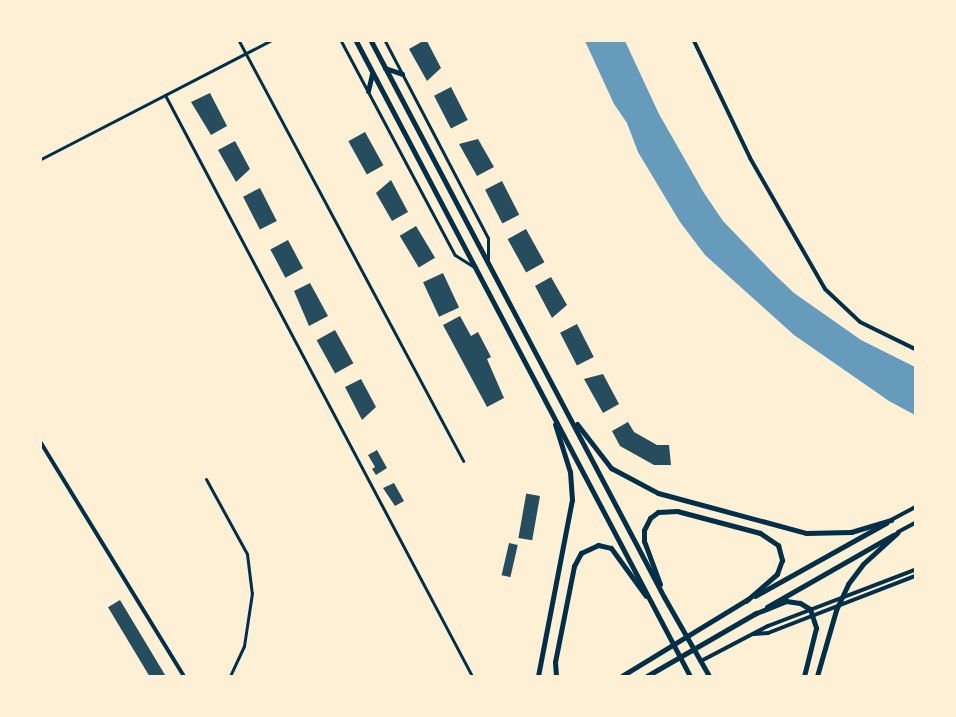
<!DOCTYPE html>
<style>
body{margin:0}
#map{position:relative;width:956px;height:717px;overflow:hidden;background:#fdf0d5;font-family:Arial,sans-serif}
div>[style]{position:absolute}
.water>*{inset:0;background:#669bbc}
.building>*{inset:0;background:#264d5e;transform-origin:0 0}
.minor>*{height:3px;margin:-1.5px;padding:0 1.5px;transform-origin:1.5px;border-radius:1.5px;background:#003049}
.tertiary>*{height:4px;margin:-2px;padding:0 2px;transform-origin:2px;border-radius:2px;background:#003049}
.primary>*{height:4.5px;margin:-2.25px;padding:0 2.25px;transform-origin:2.25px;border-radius:2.25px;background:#003049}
.trunk>*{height:5px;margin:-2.5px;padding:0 2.5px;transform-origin:2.5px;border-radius:2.5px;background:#003049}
span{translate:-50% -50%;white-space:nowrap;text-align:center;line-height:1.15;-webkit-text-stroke:4px #fdf0d5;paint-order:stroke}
.frame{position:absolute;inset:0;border:42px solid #fdf0d5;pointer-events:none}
</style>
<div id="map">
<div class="water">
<i style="clip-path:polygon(585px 41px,625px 41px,659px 114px,704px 193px,723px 221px,773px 273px,794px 293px,861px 340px,915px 367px,915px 415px,889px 401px,794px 335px,705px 255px,680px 222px,638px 152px,627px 123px,614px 104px)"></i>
</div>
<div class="building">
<i style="clip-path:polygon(423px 41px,427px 41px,441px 68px,427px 81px,409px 49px)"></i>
<i style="left:451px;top:87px;width:37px;height:19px;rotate:63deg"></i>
<i style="clip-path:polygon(210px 93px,227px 126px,211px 135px,191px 102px)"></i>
<i style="left:365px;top:132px;width:38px;height:19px;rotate:61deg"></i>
<i style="clip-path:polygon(478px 139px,494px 167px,477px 176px,459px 144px)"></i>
<i style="clip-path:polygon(235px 141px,250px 169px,236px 182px,218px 150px)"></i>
<i style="clip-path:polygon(391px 180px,408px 212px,392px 221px,376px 193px)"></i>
<i style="left:502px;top:181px;width:38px;height:19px;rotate:63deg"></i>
<i style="left:260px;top:188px;width:37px;height:19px;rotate:63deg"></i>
<i style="left:416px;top:226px;width:37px;height:19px;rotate:59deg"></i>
<i style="left:526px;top:229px;width:38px;height:21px;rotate:61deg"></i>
<i style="left:288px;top:240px;width:32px;height:20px;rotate:62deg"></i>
<i style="left:443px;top:273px;width:38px;height:22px;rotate:65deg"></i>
<i style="clip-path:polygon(551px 277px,567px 305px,552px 318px,535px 286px)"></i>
<i style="clip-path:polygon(310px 283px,328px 316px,309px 326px,294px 291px)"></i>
<i style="clip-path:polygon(460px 316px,471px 336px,478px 332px,491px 357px,487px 359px,504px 398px,487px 407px,443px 325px)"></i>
<i style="left:577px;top:324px;width:37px;height:19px;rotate:63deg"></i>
<i style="left:335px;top:330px;width:38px;height:21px;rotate:61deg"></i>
<i style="clip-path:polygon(603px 374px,619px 404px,603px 413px,584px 379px)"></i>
<i style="clip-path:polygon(361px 379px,376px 407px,362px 420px,345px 387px)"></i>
<i style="clip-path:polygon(628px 422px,634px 432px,657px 445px,669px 445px,671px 465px,654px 465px,620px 446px,612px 431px)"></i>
<i style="clip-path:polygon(377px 450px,387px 468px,376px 475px,372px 469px,375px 467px,368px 455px)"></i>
<i style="clip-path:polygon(394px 483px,404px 501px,395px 506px,383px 488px)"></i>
<i style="left:540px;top:496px;width:45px;height:14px;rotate:100deg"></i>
<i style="left:509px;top:543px;width:9px;height:33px;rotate:13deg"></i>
<i style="left:120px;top:600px;width:89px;height:14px;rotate:59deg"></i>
</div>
<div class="minor">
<i style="left:239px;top:41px;width:476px;rotate:61.9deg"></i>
<i style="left:341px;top:41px;width:242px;rotate:62deg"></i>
<i style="left:455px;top:255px;width:22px;rotate:32deg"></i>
<i style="left:385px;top:41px;width:222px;rotate:62.4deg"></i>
<i style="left:488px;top:238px;width:23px;rotate:90deg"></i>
<i style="left:165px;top:95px;width:657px;rotate:62.15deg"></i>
<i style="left:41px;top:159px;width:258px;rotate:-27.3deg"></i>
<i style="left:206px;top:479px;width:85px;rotate:61.3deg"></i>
<i style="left:247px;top:554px;width:39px;rotate:83deg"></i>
<i style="left:252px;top:593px;width:54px;rotate:98.6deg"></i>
<i style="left:244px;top:646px;width:33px;rotate:115deg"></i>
</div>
<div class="tertiary">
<i style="left:694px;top:41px;width:130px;rotate:64.4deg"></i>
<i style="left:750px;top:158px;width:151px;rotate:60.2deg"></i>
<i style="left:825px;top:289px;width:48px;rotate:43.3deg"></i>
<i style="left:860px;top:322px;width:61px;rotate:26.1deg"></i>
<i style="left:41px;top:443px;width:273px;rotate:58.5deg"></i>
<i style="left:891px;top:520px;width:27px;rotate:-28deg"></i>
<i style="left:898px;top:532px;width:19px;rotate:-28deg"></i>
<i style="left:754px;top:634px;width:14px;rotate:-4deg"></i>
<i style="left:768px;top:633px;width:158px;rotate:-21.2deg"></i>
<i style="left:701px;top:661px;width:76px;rotate:-27.6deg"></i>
<i style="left:768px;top:626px;width:157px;rotate:-20.9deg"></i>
</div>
<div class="primary">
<i style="left:755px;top:596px;width:150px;rotate:-29.1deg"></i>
<i style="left:767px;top:607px;width:145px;rotate:-29.7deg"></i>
<i style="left:622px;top:676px;width:148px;rotate:-31.4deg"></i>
<i style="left:647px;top:676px;width:126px;rotate:-30deg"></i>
</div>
<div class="trunk">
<i style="left:356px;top:41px;width:717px;rotate:62.26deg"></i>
<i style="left:371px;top:41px;width:628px;rotate:62.21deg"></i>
<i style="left:664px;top:597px;width:91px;rotate:60.3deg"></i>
<i style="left:385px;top:68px;width:18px;rotate:19deg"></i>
<i style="left:368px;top:91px;width:18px;rotate:-77deg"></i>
<i style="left:577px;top:424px;width:56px;rotate:52.3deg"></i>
<i style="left:611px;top:468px;width:53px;rotate:28deg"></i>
<i style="left:658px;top:493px;width:153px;rotate:15.1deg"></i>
<i style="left:806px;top:533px;width:45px;rotate:-1.3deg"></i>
<i style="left:851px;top:532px;width:42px;rotate:-16.7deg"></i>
<i style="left:660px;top:584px;width:46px;rotate:-110.4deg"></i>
<i style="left:644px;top:541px;width:11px;rotate:-90deg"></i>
<i style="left:644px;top:530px;width:13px;rotate:-63deg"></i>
<i style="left:650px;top:518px;width:10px;rotate:-37deg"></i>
<i style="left:658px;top:512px;width:19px;rotate:-3deg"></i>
<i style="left:677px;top:511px;width:86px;rotate:14.8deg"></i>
<i style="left:760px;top:533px;width:22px;rotate:34deg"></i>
<i style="left:778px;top:545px;width:16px;rotate:75deg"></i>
<i style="left:782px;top:560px;width:15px;rotate:110deg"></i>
<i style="left:777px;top:574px;width:41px;rotate:138.9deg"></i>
<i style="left:754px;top:614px;width:35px;rotate:-22deg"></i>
<i style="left:786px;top:601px;width:14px;rotate:8deg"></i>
<i style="left:800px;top:603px;width:12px;rotate:31deg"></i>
<i style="left:810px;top:609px;width:20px;rotate:72deg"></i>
<i style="left:816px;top:628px;width:49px;rotate:104deg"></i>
<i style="left:538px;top:676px;width:179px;rotate:-79.1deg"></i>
<i style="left:572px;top:500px;width:28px;rotate:-94deg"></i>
<i style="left:570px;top:472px;width:50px;rotate:-107.4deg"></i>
<i style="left:556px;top:676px;width:14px;rotate:-94deg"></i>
<i style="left:555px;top:662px;width:98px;rotate:-78.8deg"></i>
<i style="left:574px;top:566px;width:15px;rotate:-62deg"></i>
<i style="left:581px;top:553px;width:19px;rotate:-25deg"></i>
<i style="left:598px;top:545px;width:13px;rotate:13deg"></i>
<i style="left:611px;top:548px;width:59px;rotate:53.9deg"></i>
<i style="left:817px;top:676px;width:69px;rotate:-73.9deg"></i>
<i style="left:836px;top:610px;width:29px;rotate:-65deg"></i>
<i style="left:848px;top:584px;width:25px;rotate:-53deg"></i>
<i style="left:863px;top:564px;width:47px;rotate:-42.4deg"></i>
</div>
<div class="frame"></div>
</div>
